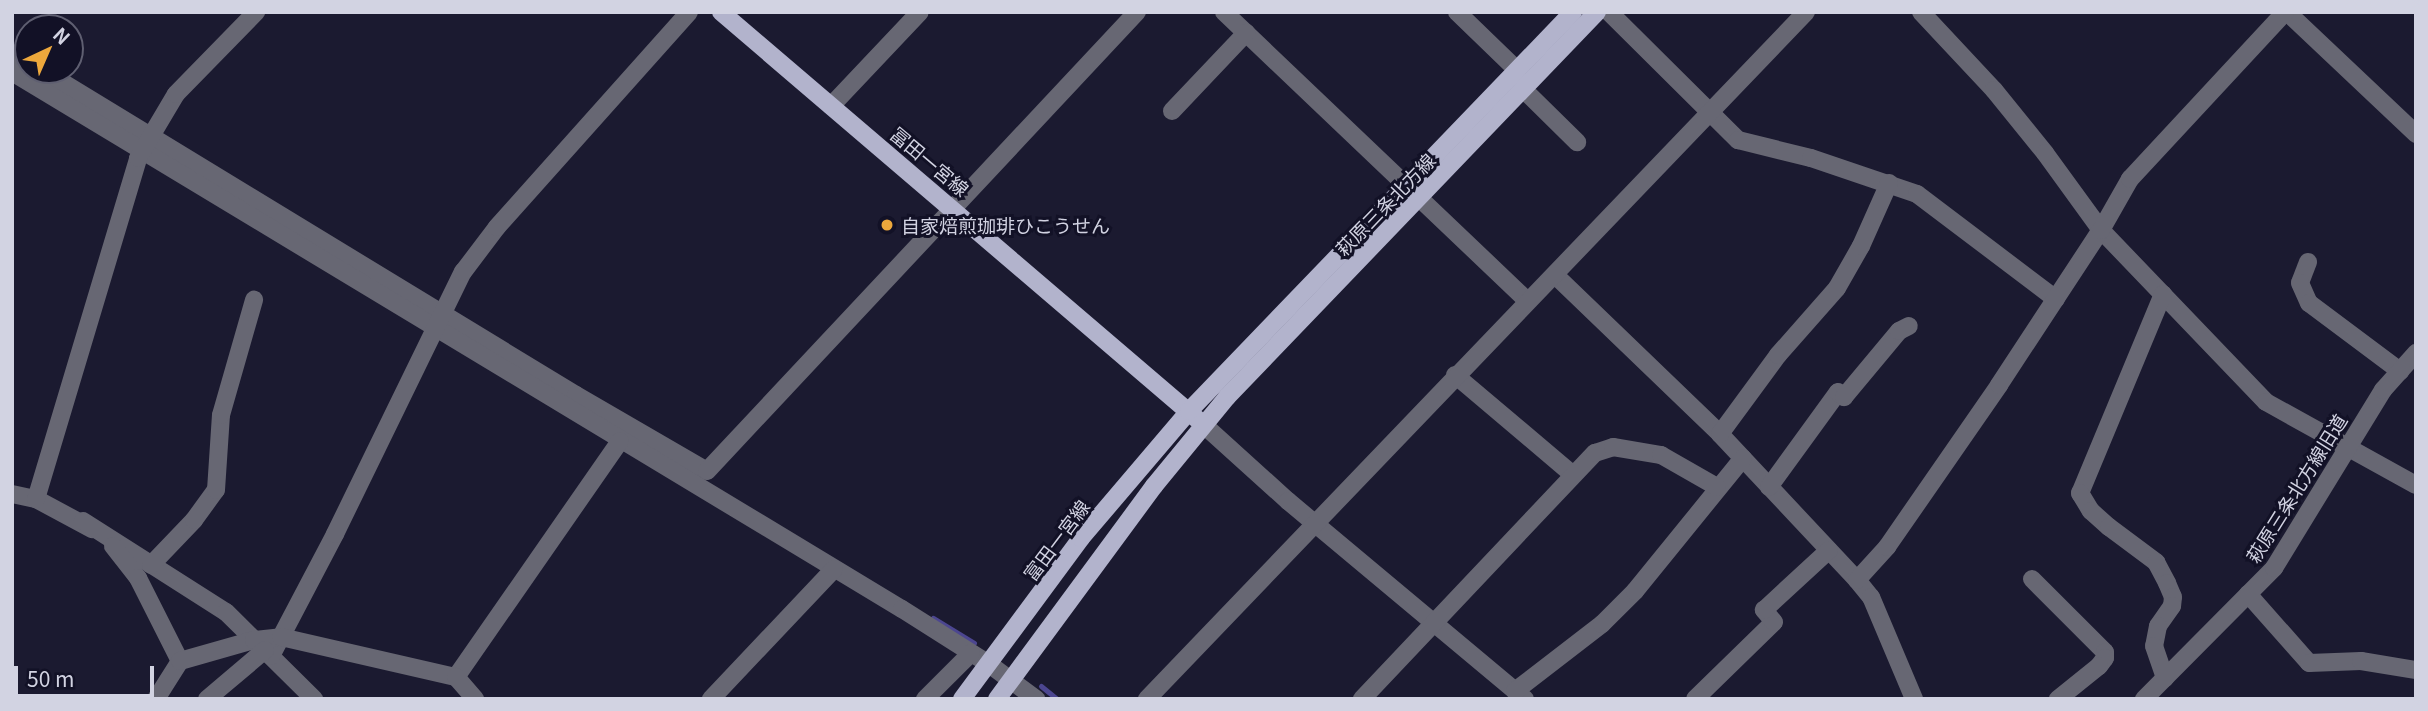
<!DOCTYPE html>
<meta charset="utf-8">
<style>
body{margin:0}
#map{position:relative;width:2428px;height:711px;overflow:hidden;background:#1b1a30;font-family:Georgia,"Noto Sans JP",serif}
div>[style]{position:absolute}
.stream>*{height:5px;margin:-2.5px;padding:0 2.5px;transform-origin:2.5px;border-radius:2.5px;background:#4c4690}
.minor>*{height:18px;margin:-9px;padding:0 9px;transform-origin:9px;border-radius:9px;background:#676773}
.major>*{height:18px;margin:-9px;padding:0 9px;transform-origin:9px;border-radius:9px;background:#b2b3cc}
.dots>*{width:19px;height:19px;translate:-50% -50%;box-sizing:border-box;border:4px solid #121126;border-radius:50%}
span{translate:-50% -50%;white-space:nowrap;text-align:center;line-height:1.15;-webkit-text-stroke:6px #121126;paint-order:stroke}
.street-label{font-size:19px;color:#d2d3e2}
.poi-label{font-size:19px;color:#d2d3e2}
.left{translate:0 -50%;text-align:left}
.frame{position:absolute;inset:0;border:14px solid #d2d3e2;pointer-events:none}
.north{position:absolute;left:14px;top:14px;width:70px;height:70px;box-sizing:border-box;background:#121126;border:2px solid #5f5f71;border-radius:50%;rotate:44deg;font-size:19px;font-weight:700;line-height:28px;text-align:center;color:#d2d3e2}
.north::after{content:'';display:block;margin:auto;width:24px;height:32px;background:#eda83c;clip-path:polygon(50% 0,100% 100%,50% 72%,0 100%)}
.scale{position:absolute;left:14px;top:666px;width:140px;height:32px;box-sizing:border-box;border:4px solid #d2d3e2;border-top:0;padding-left:9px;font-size:21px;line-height:24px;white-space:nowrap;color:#d2d3e2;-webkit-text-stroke:5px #121126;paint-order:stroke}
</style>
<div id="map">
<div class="stream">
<i style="left:933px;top:618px;width:48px;rotate:31.4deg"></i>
<i style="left:1041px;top:686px;width:21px;rotate:39deg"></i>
</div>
<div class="minor">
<i style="left:1224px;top:12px;width:419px;rotate:43.6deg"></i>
<i style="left:1457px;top:12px;width:83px;rotate:44deg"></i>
<i style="left:1609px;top:12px;width:182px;rotate:44.8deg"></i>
<i style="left:1738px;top:140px;width:75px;rotate:13.9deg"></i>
<i style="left:1811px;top:158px;width:112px;rotate:18.8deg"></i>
<i style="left:1917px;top:194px;width:174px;rotate:37.1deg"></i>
<i style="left:1921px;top:12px;width:107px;rotate:46.9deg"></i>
<i style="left:1994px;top:90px;width:81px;rotate:51deg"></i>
<i style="left:2045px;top:153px;width:95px;rotate:54deg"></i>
<i style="left:2101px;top:230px;width:238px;rotate:46.2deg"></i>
<i style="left:2266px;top:402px;width:171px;rotate:29deg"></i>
<i style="left:2287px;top:12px;width:178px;rotate:43.4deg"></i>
<i style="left:12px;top:53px;width:18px;rotate:29deg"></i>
<i style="left:42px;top:70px;width:625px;rotate:31.33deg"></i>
<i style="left:576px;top:395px;width:151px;rotate:30.1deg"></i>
<i style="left:707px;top:471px;width:629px;rotate:-46.87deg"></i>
<i style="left:12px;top:72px;width:1039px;rotate:31.11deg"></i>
<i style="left:902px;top:609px;width:103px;rotate:32.3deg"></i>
<i style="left:989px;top:664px;width:59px;rotate:36.7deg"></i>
<i style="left:1523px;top:89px;width:76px;rotate:44.5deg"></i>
<i style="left:831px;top:106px;width:129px;rotate:-46.6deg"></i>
<i style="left:1172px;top:111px;width:108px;rotate:-46.5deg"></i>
<i style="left:2308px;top:262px;width:22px;rotate:111deg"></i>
<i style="left:2300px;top:283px;width:22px;rotate:66deg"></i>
<i style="left:2309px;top:303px;width:114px;rotate:36.8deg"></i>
<i style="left:1555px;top:275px;width:229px;rotate:43.9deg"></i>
<i style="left:1720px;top:434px;width:200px;rotate:46.8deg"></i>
<i style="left:1857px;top:580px;width:22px;rotate:51deg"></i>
<i style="left:1871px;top:597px;width:111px;rotate:67.1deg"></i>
<i style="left:2163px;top:294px;width:216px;rotate:112.6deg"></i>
<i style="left:2080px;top:493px;width:21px;rotate:59deg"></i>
<i style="left:2091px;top:511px;width:24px;rotate:42deg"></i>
<i style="left:2109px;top:527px;width:59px;rotate:36.7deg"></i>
<i style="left:2156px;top:562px;width:24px;rotate:62deg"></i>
<i style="left:2167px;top:583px;width:15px;rotate:67deg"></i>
<i style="left:2173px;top:597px;width:9px;rotate:96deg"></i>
<i style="left:2172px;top:606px;width:24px;rotate:125deg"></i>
<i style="left:2158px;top:626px;width:20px;rotate:101deg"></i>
<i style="left:2154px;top:646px;width:34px;rotate:71deg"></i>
<i style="left:1455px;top:375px;width:153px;rotate:40.2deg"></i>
<i style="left:1205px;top:426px;width:112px;rotate:42.1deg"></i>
<i style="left:1288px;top:501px;width:309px;rotate:39.9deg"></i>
<i style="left:1720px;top:434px;width:98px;rotate:-53.7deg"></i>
<i style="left:1778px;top:355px;width:89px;rotate:-48.6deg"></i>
<i style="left:1837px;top:288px;width:48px;rotate:-60.3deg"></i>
<i style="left:1861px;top:246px;width:69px;rotate:-66deg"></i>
<i style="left:1769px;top:487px;width:117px;rotate:-54deg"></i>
<i style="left:1838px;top:392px;width:8px;rotate:40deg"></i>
<i style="left:1844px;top:397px;width:86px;rotate:-50.2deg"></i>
<i style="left:1899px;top:331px;width:11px;rotate:-27deg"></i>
<i style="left:12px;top:494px;width:25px;rotate:12deg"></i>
<i style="left:36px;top:499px;width:64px;rotate:28.2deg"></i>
<i style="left:36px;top:499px;width:356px;rotate:-73.3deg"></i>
<i style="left:138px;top:158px;width:74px;rotate:-59.3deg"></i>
<i style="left:176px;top:94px;width:115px;rotate:-45.7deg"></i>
<i style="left:83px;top:521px;width:169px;rotate:32.5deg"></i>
<i style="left:226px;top:612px;width:124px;rotate:44.7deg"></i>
<i style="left:113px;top:546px;width:41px;rotate:52deg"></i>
<i style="left:138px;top:578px;width:93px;rotate:63.2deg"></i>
<i style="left:151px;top:565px;width:62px;rotate:-46.3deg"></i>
<i style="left:194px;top:520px;width:37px;rotate:-54deg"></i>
<i style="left:216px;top:490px;width:75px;rotate:-86.2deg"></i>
<i style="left:221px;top:415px;width:120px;rotate:-74deg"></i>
<i style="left:2032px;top:579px;width:103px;rotate:45deg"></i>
<i style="left:2105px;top:652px;width:6px;rotate:90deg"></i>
<i style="left:2105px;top:658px;width:10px;rotate:127deg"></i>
<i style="left:2099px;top:666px;width:53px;rotate:141.2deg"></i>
<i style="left:1857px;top:580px;width:45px;rotate:-47.7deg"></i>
<i style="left:1887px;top:547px;width:197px;rotate:-55.3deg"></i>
<i style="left:1999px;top:385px;width:186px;rotate:-56.7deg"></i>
<i style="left:2101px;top:230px;width:59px;rotate:-60.4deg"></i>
<i style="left:2130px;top:179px;width:228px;rotate:-47.1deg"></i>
<i style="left:2248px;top:594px;width:92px;rotate:48.5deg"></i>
<i style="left:2309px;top:663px;width:52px;rotate:-2.2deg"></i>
<i style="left:2361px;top:661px;width:56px;rotate:9.3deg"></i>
<i style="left:271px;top:656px;width:138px;rotate:-62.3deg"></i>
<i style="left:335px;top:534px;width:292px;rotate:-64deg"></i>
<i style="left:463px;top:272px;width:56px;rotate:-52.9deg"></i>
<i style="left:497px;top:227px;width:288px;rotate:-48.2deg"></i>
<i style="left:456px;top:677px;width:287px;rotate:-55.2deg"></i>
<i style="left:1515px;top:691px;width:110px;rotate:-37.6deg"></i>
<i style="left:1602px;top:624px;width:47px;rotate:-45deg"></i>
<i style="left:1635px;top:591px;width:171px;rotate:-50.9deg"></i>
<i style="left:156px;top:699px;width:45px;rotate:-57.7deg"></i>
<i style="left:180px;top:661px;width:77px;rotate:-15.8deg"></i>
<i style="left:254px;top:640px;width:27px;rotate:-6deg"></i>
<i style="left:281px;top:637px;width:180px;rotate:12.9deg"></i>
<i style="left:456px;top:677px;width:29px;rotate:49deg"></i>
<i style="left:207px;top:699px;width:76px;rotate:-40.2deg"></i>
<i style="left:711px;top:699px;width:179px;rotate:-46.6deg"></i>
<i style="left:925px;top:699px;width:65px;rotate:-45deg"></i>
<i style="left:1147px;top:699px;width:952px;rotate:-46.19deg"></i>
<i style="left:1362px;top:699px;width:339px;rotate:-46.6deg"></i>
<i style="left:1595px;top:453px;width:19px;rotate:-18deg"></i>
<i style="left:1613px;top:447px;width:49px;rotate:9.5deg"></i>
<i style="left:1661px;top:455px;width:64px;rotate:29.7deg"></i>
<i style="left:1695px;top:699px;width:110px;rotate:-44.3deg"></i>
<i style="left:1774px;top:622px;width:16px;rotate:-130deg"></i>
<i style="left:1764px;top:610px;width:88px;rotate:-42.7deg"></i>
<i style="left:2144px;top:699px;width:185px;rotate:-45.2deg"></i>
<i style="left:2274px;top:568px;width:209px;rotate:-58.5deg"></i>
<i style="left:2383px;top:390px;width:50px;rotate:-48.3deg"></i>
</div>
<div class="major">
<i style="left:721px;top:12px;width:626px;rotate:40.53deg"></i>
<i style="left:962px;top:699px;width:200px;rotate:-53.5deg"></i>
<i style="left:1081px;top:538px;width:167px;rotate:-49.6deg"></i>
<i style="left:1189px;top:411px;width:554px;rotate:-46.1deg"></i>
<i style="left:997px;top:699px;width:265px;rotate:-53.6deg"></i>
<i style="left:1154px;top:486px;width:115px;rotate:-50.6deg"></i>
<i style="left:1227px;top:397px;width:534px;rotate:-46.14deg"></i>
</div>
<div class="dots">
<i style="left:887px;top:225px;background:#eda83c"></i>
</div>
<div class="street-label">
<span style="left:930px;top:161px;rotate:40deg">冨田一宮線</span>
<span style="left:1385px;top:204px;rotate:-46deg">萩原三条北方線</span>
<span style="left:2296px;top:488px;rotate:-58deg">萩原三条北方線旧道</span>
<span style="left:1056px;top:540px;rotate:-53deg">富田一宮線</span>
</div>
<div class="poi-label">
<span class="left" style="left:901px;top:225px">自家焙煎珈琲ひこうせん</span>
</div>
<div class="frame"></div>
<div class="north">N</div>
<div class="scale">50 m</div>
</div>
